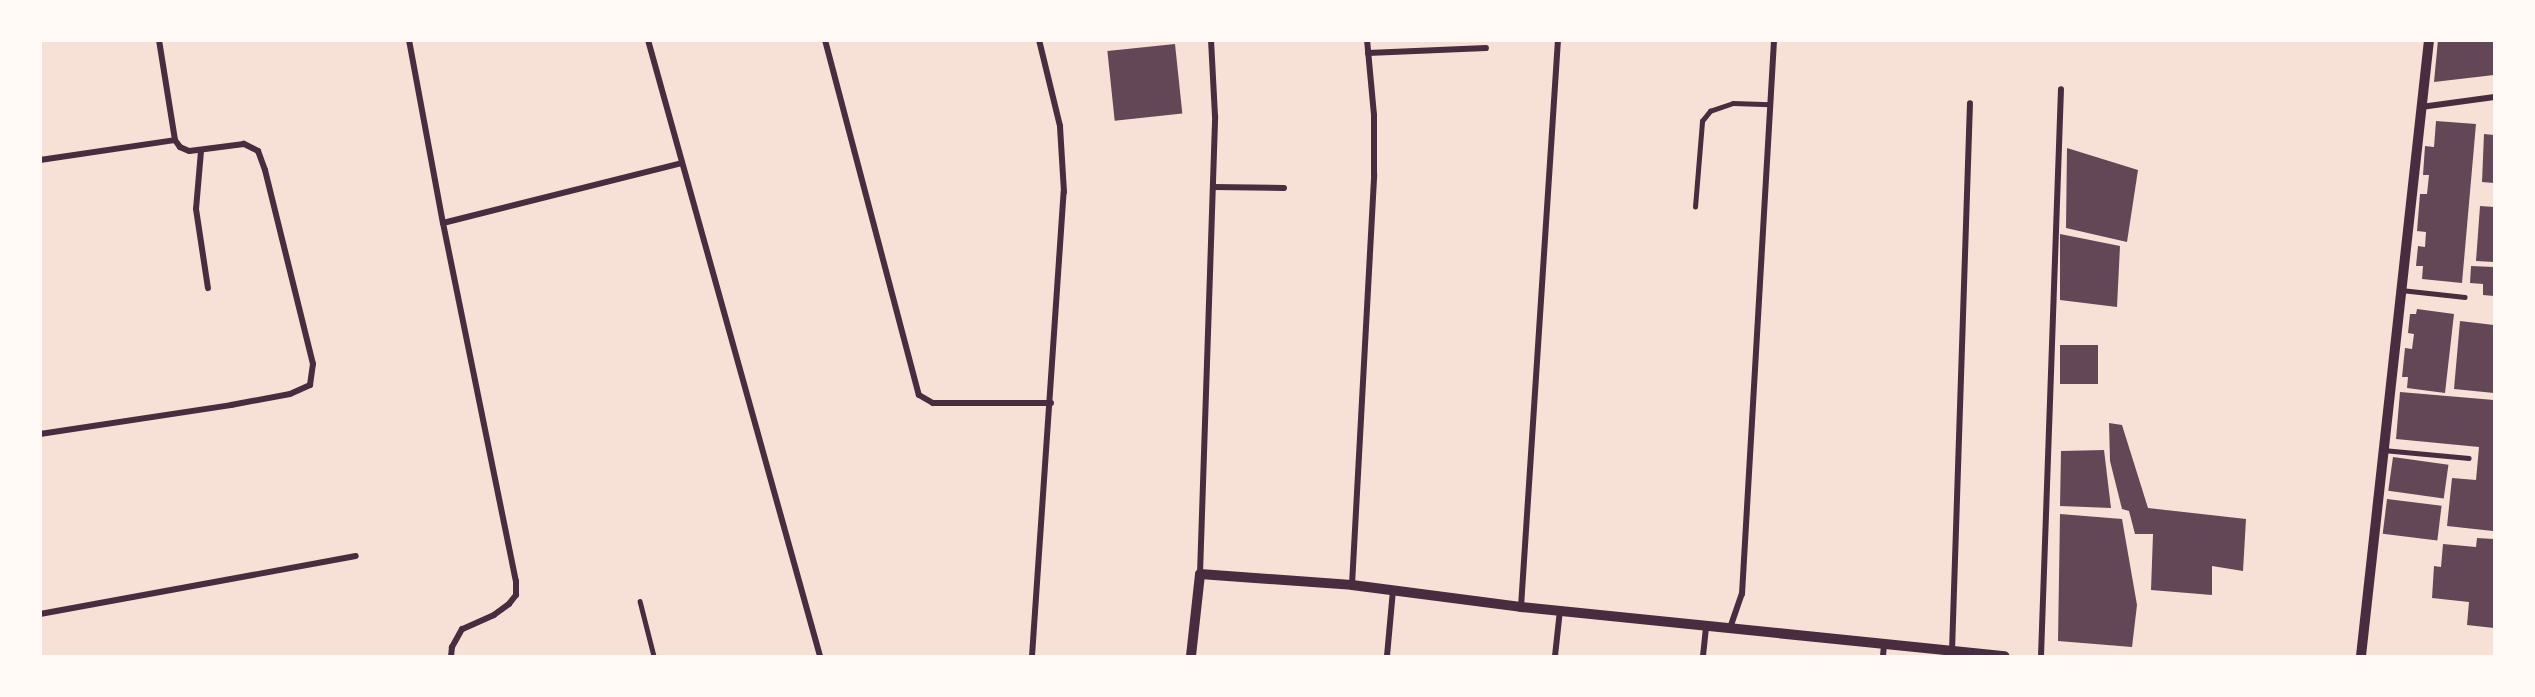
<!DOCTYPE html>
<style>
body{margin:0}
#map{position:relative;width:2535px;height:697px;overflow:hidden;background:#f7e1d7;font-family:"Roboto Serif",serif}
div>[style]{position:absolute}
.building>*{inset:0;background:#644757;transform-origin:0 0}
.service>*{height:4.5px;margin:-2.25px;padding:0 2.25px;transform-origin:2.25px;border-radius:2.25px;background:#4a2c40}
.minor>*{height:6px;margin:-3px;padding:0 3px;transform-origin:3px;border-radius:3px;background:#4a2c40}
.tertiary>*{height:10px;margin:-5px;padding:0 5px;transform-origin:5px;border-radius:5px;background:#4a2c40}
span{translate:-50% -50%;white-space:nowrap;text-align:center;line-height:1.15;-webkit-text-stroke:4.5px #fffaf5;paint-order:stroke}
.frame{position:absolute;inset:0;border:42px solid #fffaf5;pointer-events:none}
</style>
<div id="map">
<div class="building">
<i style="clip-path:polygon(2438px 40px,2494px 40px,2494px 75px,2434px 82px)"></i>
<i style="left:1175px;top:44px;width:70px;height:68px;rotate:84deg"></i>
<i style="clip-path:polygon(2436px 121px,2476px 124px,2462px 283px,2422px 279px,2423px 266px,2416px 266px,2418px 246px,2425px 247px,2426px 232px,2417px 231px,2420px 194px,2427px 194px,2429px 175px,2423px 175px,2425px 146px,2434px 147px)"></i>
<i style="clip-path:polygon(2484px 134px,2494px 135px,2494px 183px,2482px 182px)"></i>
<i style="clip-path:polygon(2067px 148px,2138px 170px,2127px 242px,2066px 228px)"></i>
<i style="clip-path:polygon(2480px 206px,2494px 207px,2494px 262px,2476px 261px)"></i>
<i style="clip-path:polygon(2060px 234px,2120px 246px,2117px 307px,2060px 300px)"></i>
<i style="clip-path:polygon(2471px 266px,2494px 267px,2494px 296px,2483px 295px,2483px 284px,2470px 283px)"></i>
<i style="clip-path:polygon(2417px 309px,2454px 314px,2445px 393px,2407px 388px,2408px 377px,2402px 377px,2405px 348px,2412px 349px,2414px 334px,2408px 333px,2410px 314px,2416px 314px)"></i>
<i style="clip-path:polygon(2460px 321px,2494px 325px,2494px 393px,2454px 389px)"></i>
<i style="left:2060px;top:345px;width:38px;height:39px"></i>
<i style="clip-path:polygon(2400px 392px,2494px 400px,2493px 531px,2447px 526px,2452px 478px,2476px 480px,2479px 447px,2396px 439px)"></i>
<i style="clip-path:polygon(2109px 423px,2122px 425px,2148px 508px,2246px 519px,2243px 571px,2212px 566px,2212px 595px,2151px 590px,2153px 534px,2135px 534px,2129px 511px,2122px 509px,2110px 461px)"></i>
<i style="clip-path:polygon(2104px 450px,2111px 508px,2060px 506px,2061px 451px)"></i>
<i style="left:2393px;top:457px;width:56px;height:34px;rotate:8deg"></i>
<i style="left:2387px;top:499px;width:55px;height:35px;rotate:7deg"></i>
<i style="clip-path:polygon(2060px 514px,2122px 519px,2137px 605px,2132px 647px,2058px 641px)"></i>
<i style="clip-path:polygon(2477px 538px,2494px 539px,2494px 628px,2467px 625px,2469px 602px,2432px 598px,2434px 566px,2441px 567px,2443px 544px,2476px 547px)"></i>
</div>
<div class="service">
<i style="left:1695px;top:207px;width:86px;rotate:-85.3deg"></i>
<i style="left:1702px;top:121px;width:13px;rotate:-51deg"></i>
<i style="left:1710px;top:111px;width:24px;rotate:-19deg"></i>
<i style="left:1733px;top:103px;width:37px;rotate:2deg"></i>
<i style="left:2401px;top:290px;width:64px;rotate:6.2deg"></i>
<i style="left:2383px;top:450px;width:86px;rotate:5.3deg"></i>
<i style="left:640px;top:601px;width:57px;rotate:75.7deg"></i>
</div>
<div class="minor">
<i style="left:409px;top:40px;width:186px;rotate:79.5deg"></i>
<i style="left:443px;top:223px;width:365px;rotate:78.5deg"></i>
<i style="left:516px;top:581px;width:14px;rotate:90deg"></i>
<i style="left:516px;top:595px;width:11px;rotate:128deg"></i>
<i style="left:509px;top:604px;width:19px;rotate:144deg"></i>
<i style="left:494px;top:615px;width:35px;rotate:156deg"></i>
<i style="left:462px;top:629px;width:21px;rotate:119deg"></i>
<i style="left:452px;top:647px;width:9px;rotate:96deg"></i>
<i style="left:648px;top:40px;width:640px;rotate:74.4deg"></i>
<i style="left:825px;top:40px;width:367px;rotate:75.2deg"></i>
<i style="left:919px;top:395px;width:16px;rotate:30deg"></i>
<i style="left:933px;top:403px;width:118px"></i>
<i style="left:1368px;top:53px;width:118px;rotate:-2.4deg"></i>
<i style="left:2421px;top:107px;width:74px;rotate:-7.8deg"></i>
<i style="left:201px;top:151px;width:58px;rotate:94.9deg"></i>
<i style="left:196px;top:209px;width:80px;rotate:81.4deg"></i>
<i style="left:40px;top:160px;width:136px;rotate:-8.4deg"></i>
<i style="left:175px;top:140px;width:101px;rotate:-99.1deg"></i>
<i style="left:1213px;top:187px;width:71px;rotate:0.8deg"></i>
<i style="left:443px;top:223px;width:246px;rotate:-14.1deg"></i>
<i style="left:40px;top:434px;width:193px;rotate:-8.6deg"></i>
<i style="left:231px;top:405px;width:60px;rotate:-10.6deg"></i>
<i style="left:290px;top:394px;width:22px;rotate:-24deg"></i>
<i style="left:310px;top:385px;width:21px;rotate:-82deg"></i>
<i style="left:313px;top:364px;width:200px;rotate:-103.9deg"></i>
<i style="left:265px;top:170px;width:20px;rotate:-110deg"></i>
<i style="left:258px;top:151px;width:16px;rotate:-153deg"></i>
<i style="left:244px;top:144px;width:55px;rotate:172.7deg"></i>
<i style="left:189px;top:151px;width:10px;rotate:-156deg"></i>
<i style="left:180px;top:147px;width:9px;rotate:-126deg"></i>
<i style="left:1200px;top:574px;width:458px;rotate:-88.1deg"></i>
<i style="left:1215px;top:116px;width:76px;rotate:-93deg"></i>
<i style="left:1352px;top:585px;width:411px;rotate:-86.9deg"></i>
<i style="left:1374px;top:175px;width:60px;rotate:-90deg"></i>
<i style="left:1374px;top:115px;width:75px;rotate:-95.3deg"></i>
<i style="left:1521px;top:607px;width:568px;rotate:-86.27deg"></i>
<i style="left:40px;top:614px;width:321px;rotate:-10.4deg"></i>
<i style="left:1730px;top:628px;width:36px;rotate:-71deg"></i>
<i style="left:1742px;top:594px;width:555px;rotate:-86.69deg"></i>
<i style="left:1952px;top:651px;width:548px;rotate:-88.12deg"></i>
<i style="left:1032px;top:656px;width:465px;rotate:-86.1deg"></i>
<i style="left:1064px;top:192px;width:66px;rotate:-93.5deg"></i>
<i style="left:1060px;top:126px;width:89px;rotate:-103.7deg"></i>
<i style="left:1387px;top:656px;width:66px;rotate:-84.8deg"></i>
<i style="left:1555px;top:656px;width:46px;rotate:-83.8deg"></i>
<i style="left:1703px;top:656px;width:31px;rotate:-84deg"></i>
<i style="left:1883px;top:656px;width:12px;rotate:-85deg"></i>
<i style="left:2041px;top:656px;width:567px;rotate:-87.98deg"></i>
</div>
<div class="tertiary">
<i style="left:1191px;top:656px;width:82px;rotate:-83.7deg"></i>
<i style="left:1200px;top:574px;width:152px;rotate:4.1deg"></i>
<i style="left:1352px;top:585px;width:170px;rotate:7.4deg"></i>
<i style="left:1521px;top:607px;width:486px;rotate:5.8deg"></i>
<i style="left:2361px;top:656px;width:620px;rotate:-83.7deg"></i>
</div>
<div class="frame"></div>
</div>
